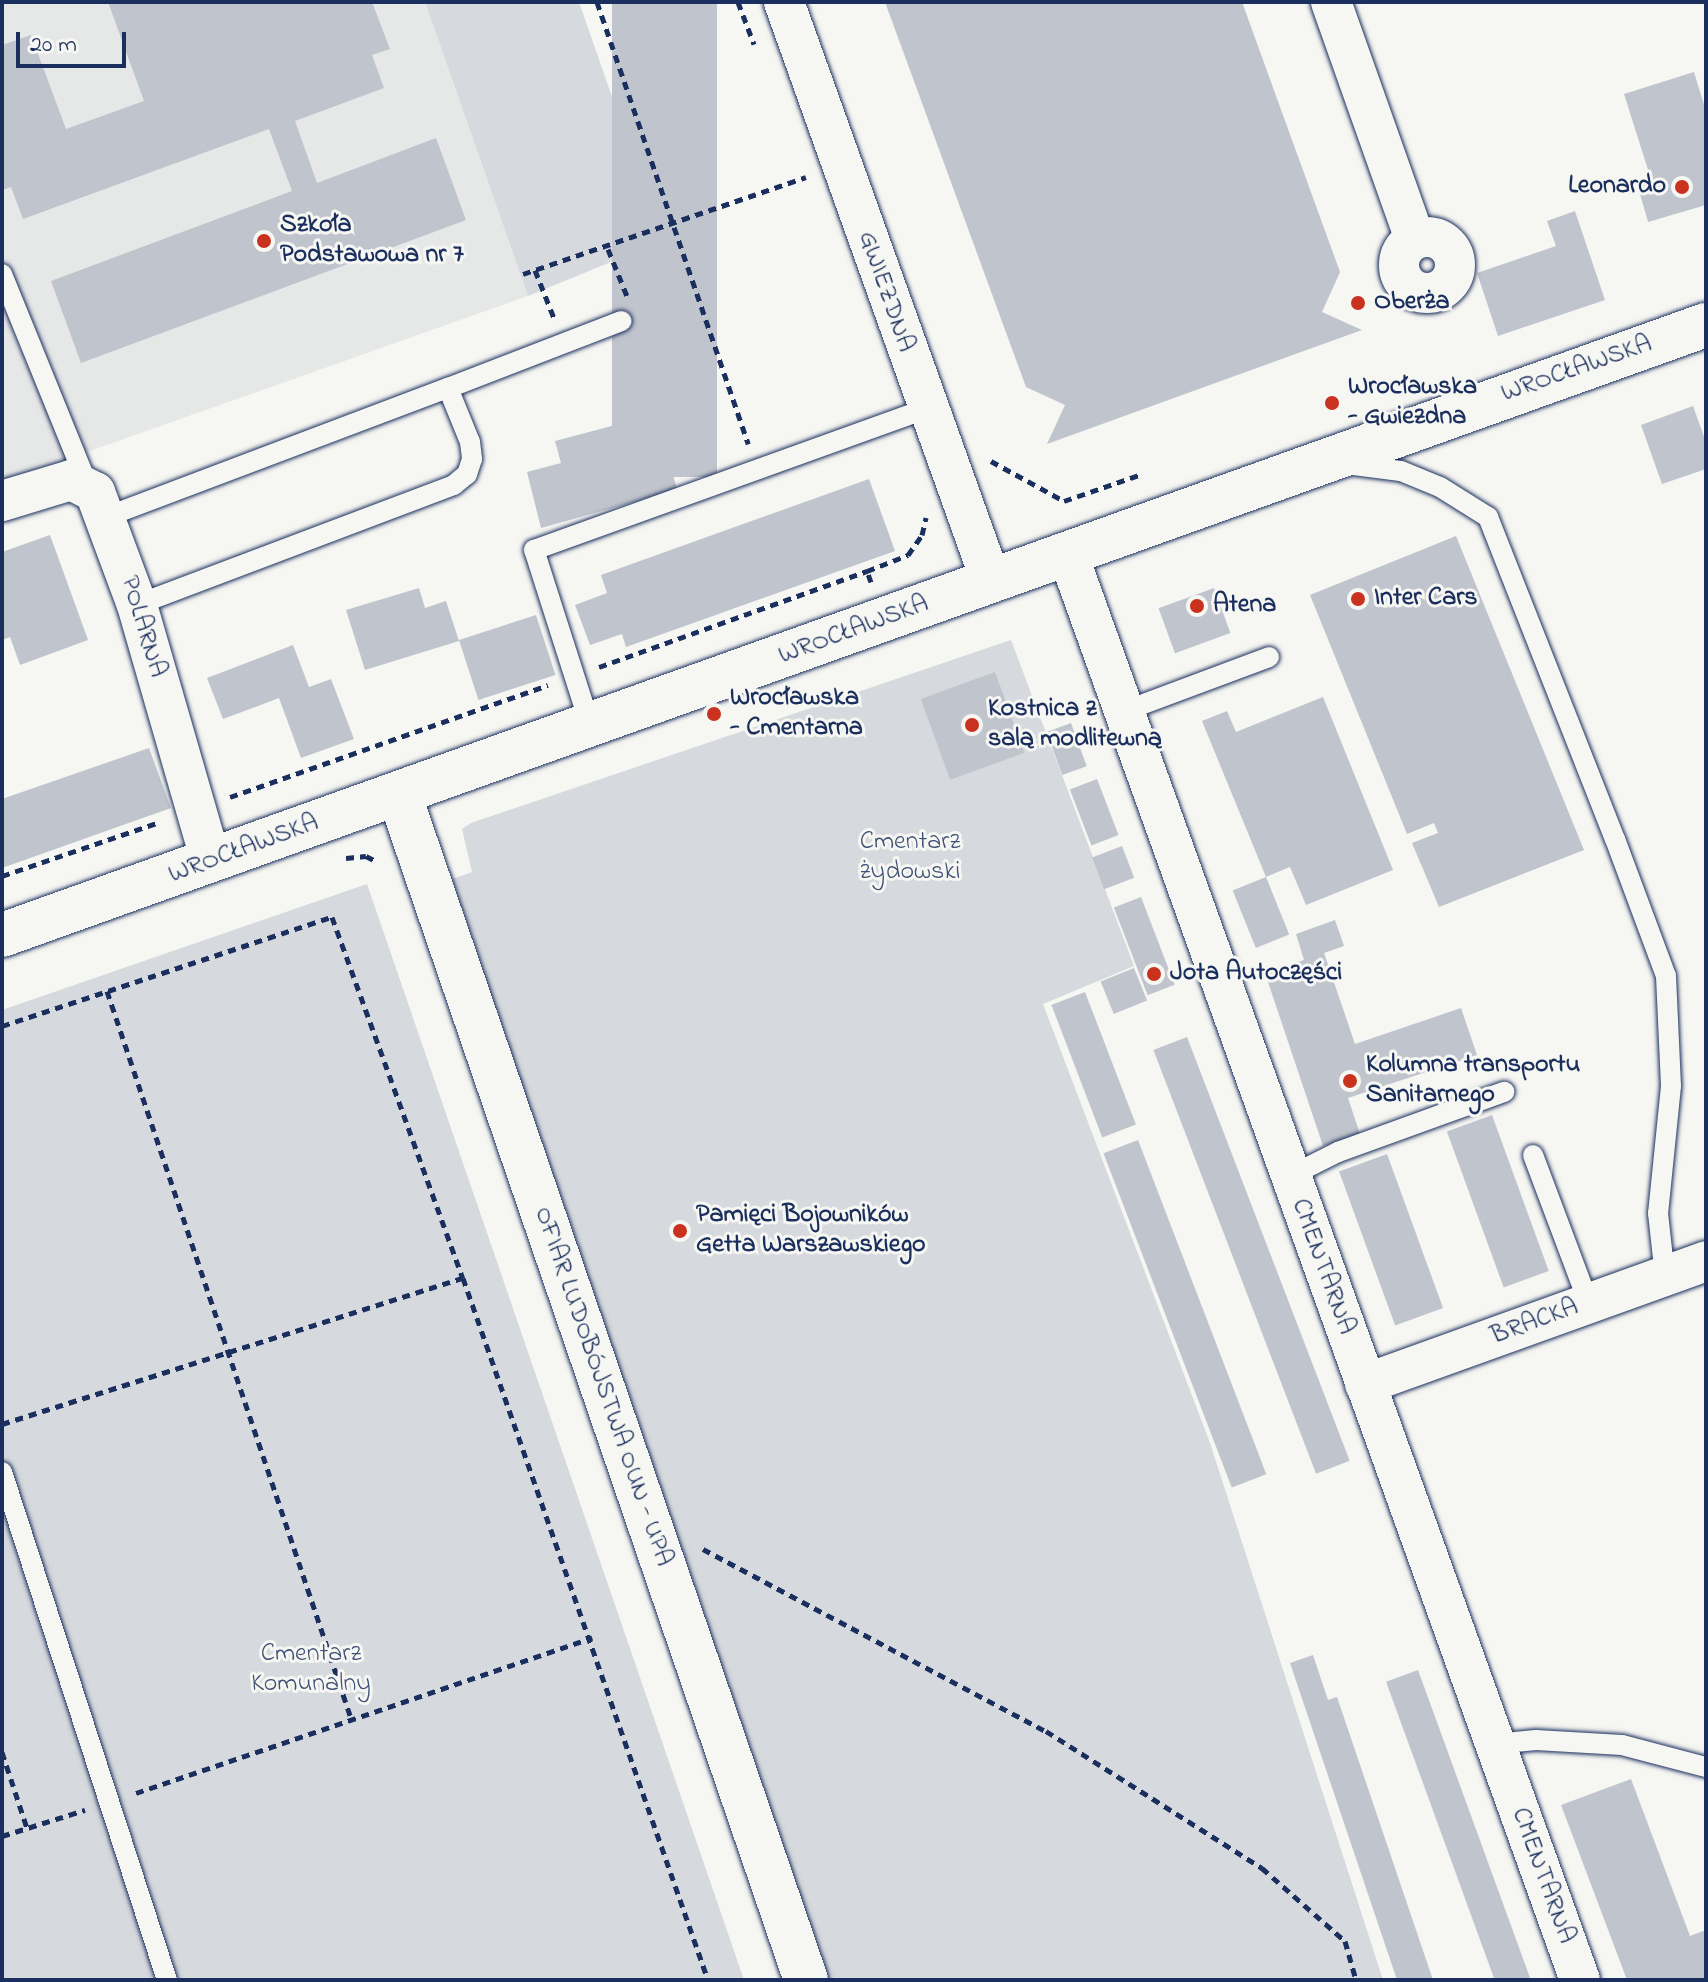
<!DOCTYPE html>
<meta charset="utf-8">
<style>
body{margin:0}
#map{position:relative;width:1708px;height:1982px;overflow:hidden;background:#f6f6f2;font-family:"Indie Flower",sans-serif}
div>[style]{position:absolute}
.built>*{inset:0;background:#e6e7e7}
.green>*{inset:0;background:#d6d9dd}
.building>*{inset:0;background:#c0c4cd;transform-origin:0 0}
.path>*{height:5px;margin-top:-2.5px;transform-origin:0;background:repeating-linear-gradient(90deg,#1b2f5e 0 8px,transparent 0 14px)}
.roads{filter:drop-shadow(0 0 2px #1b2f5e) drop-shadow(0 0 2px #1b2f5e)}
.service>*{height:20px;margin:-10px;padding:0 10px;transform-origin:10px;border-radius:10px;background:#f6f6f2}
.minor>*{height:40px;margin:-20px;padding:0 20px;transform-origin:20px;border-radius:20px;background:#f6f6f2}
.minor>.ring{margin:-20px;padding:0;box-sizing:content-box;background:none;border:40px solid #f6f6f2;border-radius:50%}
.tertiary>*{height:44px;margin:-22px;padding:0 22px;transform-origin:22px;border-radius:22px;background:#f6f6f2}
.primary>*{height:44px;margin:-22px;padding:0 22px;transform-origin:22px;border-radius:22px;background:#f6f6f2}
.dots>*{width:22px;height:22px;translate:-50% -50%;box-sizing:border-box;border:4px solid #f6f6f2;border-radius:50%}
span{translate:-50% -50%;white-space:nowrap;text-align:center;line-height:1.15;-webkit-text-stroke:6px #f6f6f2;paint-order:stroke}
.poi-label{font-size:26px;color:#1b2f5e;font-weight:700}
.right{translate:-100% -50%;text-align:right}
.left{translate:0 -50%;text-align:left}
.street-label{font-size:26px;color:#1b2f5e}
.park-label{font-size:26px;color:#405177}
.frame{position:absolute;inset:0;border:4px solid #1b2f5e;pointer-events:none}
.scale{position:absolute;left:16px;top:32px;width:110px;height:36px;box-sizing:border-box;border:4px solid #1b2f5e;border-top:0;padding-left:10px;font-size:24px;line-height:28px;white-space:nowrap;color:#1b2f5e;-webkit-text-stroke:6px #f6f6f2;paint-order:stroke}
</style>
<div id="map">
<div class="built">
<i style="clip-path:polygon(2px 2px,425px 2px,528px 296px,2px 482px)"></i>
</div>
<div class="green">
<i style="clip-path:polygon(425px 2px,579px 2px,662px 241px,528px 296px)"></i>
<i style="clip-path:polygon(1011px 640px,1134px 966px,1043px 1004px,1210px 1443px,1383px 1980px,828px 1980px,450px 880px,472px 872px,462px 829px,471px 823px)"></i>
<i style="clip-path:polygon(367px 884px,744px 1980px,2px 1980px,2px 1010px)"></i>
</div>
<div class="building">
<i style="clip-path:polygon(108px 2px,372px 2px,390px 49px,372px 55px,384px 88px,295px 121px,317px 183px,436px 138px,466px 220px,81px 363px,51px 281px,292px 191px,269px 129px,23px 219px,11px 187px,2px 190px,2px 45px,31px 35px,66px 129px,144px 101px)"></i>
<i style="left:612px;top:2px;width:105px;height:475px"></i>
<i style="clip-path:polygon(885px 2px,1242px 2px,1340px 272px,1322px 312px,1362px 330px,1047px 444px,1065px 405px,1026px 387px)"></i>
<i style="clip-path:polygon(1694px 72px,1706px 111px,1706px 205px,1648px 222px,1636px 180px,1650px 176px,1624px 94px)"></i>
<i style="clip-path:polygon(1575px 211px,1605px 300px,1498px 336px,1477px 273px,1556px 246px,1547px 221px)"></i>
<i style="clip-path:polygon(1693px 406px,1706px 442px,1706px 469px,1662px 484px,1641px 425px)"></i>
<i style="clip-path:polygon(657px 414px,677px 490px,541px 528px,527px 472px,561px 463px,555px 441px)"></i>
<i style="clip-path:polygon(869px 479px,895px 551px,626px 647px,622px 634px,590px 645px,575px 605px,607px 593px,601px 575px)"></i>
<i style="clip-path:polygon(50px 535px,88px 640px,20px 665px,10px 637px,2px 640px,2px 552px)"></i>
<i style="clip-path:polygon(1456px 536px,1584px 850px,1439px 907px,1412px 843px,1438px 833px,1434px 823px,1407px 834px,1310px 595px)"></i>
<i style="clip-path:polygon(419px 588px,425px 608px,446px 601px,459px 641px,365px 670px,346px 610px)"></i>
<i style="left:1214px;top:588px;width:48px;height:59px;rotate:70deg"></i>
<i style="left:536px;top:615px;width:63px;height:81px;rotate:72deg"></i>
<i style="clip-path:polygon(293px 645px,309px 687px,331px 679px,354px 739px,301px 758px,279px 698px,223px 719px,207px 678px)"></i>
<i style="left:995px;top:672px;width:86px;height:79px;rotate:70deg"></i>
<i style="clip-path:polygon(1323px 697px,1393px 870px,1306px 905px,1290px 867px,1266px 877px,1202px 721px,1227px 711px,1236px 732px)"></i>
<i style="left:1071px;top:723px;width:46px;height:26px;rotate:70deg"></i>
<i style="clip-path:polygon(149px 748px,171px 808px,2px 868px,2px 799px)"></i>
<i style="left:1097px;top:779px;width:60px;height:29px;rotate:69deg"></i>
<i style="left:1122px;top:846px;width:34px;height:32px;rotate:69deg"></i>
<i style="left:1266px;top:877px;width:62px;height:36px;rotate:68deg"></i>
<i style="left:1141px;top:897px;width:94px;height:29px;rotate:69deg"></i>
<i style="clip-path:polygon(1335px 920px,1344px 946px,1324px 953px,1355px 1044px,1461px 1008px,1477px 1055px,1348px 1098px,1360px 1134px,1323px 1146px,1265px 973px,1304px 960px,1296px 934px)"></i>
<i style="left:1134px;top:968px;width:35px;height:36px;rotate:68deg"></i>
<i style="left:1085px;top:992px;width:142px;height:36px;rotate:69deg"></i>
<i style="left:1187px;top:1037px;width:454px;height:36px;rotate:69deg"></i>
<i style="left:1492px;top:1115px;width:166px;height:48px;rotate:70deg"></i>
<i style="left:1138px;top:1140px;width:358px;height:37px;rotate:69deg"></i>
<i style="left:1387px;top:1154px;width:164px;height:51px;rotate:70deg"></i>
<i style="clip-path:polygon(1313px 1655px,1328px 1700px,1337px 1697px,1433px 1980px,1397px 1980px,1290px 1663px)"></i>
<i style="left:1418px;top:1670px;width:329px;height:34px;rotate:70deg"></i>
<i style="clip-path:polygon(1631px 1779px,1690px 1936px,1706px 1930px,1706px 1980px,1627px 1980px,1561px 1805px)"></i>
</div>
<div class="path">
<i style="left:597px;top:2px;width:467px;rotate:71.1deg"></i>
<i style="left:738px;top:2px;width:45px;rotate:69.1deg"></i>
<i style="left:608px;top:249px;width:51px;rotate:68deg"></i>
<i style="left:535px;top:270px;width:52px;rotate:68.4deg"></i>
<i style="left:523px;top:274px;width:299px;rotate:-18.9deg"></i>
<i style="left:991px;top:461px;width:83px;rotate:28.7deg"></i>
<i style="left:1064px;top:501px;width:79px;rotate:-19.1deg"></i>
<i style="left:871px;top:582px;width:12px;rotate:-110deg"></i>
<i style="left:867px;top:571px;width:44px;rotate:-21.3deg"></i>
<i style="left:908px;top:555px;width:24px;rotate:-55deg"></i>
<i style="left:922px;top:535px;width:18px;rotate:-77deg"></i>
<i style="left:599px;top:667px;width:285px;rotate:-19.7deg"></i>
<i style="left:230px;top:797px;width:337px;rotate:-19.4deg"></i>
<i style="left:346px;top:858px;width:20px;rotate:-6deg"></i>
<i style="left:366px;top:856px;width:13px;rotate:27deg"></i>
<i style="left:2px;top:876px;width:167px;rotate:-18.9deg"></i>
<i style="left:107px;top:991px;width:770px;rotate:71.45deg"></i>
<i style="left:2px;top:1026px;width:348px;rotate:-18.3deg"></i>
<i style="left:332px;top:917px;width:384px;rotate:70.1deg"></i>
<i style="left:2px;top:1424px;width:484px;rotate:-17.6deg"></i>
<i style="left:463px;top:1278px;width:744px;rotate:70.76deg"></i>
<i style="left:703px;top:1549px;width:388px;rotate:28deg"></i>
<i style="left:1046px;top:1731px;width:256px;rotate:32.4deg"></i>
<i style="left:1262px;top:1868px;width:111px;rotate:41.3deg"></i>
<i style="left:1345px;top:1941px;width:41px;rotate:74.2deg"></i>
<i style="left:2px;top:1752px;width:80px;rotate:71.8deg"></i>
<i style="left:136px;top:1793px;width:482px;rotate:-18.8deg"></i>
<i style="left:2px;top:1836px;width:87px;rotate:-17.4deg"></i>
</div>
<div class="roads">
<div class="service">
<i style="left:2px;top:274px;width:226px;rotate:67.9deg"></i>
<i style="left:448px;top:388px;width:186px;rotate:-21.1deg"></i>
<i style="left:1346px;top:464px;width:55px;rotate:7.3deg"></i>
<i style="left:1401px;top:471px;width:42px;rotate:22.3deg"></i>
<i style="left:1440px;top:487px;width:57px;rotate:32deg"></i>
<i style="left:1488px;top:517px;width:346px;rotate:68.5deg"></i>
<i style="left:1615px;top:839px;width:146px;rotate:69.6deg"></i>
<i style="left:1666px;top:976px;width:110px;rotate:87.4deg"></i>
<i style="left:1671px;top:1086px;width:128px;rotate:95.8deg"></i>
<i style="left:1658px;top:1213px;width:63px;rotate:83.7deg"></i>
<i style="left:106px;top:517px;width:366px;rotate:-20.7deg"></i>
<i style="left:448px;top:388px;width:58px;rotate:67.8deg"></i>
<i style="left:470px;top:442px;width:17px;rotate:83deg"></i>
<i style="left:472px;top:459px;width:16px;rotate:108deg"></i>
<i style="left:467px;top:474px;width:17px;rotate:140deg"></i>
<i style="left:454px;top:485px;width:339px;rotate:159.3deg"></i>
<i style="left:1122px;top:712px;width:157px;rotate:-20.5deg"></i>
<i style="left:590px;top:725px;width:184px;rotate:-107.7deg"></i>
<i style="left:534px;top:550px;width:416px;rotate:-19.8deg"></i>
<i style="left:1533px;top:1155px;width:159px;rotate:69.4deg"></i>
<i style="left:1290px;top:1176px;width:54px;rotate:-26.6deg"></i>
<i style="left:1338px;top:1152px;width:177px;rotate:-19.9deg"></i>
<i style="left:2px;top:1472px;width:534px;rotate:72.01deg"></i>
<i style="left:1494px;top:1744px;width:42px;rotate:-5.4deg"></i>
<i style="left:1536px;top:1740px;width:86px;rotate:3.3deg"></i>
<i style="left:1622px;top:1745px;width:87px;rotate:14.7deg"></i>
</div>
<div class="minor">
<i style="left:784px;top:2px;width:615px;rotate:70.33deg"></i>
<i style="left:1331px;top:2px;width:251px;rotate:70.5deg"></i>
<i class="ring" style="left:1399px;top:237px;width:16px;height:16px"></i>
<i style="left:2px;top:501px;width:72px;rotate:-16.9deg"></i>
<i style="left:71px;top:480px;width:27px;rotate:27deg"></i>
<i style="left:95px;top:492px;width:121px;rotate:69.6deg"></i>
<i style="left:137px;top:605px;width:266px;rotate:73.9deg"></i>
<i style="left:1067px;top:552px;width:1517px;rotate:70.24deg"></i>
<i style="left:1365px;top:1384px;width:363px;rotate:-19.8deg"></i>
</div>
<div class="tertiary">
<i style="left:399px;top:794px;width:1254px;rotate:71.06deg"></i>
</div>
<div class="primary">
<i style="left:2px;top:935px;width:1810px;rotate:-19.7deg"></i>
</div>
</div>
<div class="dots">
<i style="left:1682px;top:187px;background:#c8321e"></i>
<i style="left:264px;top:241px;background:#c8321e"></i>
<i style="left:1358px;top:303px;background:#c8321e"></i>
<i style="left:1332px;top:403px;background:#c8321e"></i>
<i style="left:1358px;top:599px;background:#c8321e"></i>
<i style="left:1197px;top:606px;background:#c8321e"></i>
<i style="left:714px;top:714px;background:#c8321e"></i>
<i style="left:972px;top:725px;background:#c8321e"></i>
<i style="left:1154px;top:974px;background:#c8321e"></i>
<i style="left:1350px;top:1081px;background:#c8321e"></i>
<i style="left:680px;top:1231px;background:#c8321e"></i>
</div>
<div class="poi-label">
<span class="right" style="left:1666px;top:187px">Leonardo</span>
<span class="left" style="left:280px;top:241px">Szkoła<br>Podstawowa nr 7</span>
<span class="left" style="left:1374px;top:303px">Oberża</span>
<span class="left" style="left:1348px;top:403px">Wrocławska<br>- Gwiezdna</span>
<span class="left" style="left:1374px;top:599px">Inter Cars</span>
<span class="left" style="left:1213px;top:606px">Atena</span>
<span class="left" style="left:730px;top:714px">Wrocławska<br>- Cmentarna</span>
<span class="left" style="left:988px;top:725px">Kostnica z<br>salą modlitewną</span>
<span class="left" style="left:1170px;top:974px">Jota Autoczęści</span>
<span class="left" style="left:1366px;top:1081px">Kolumna transportu<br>Sanitarnego</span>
<span class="left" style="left:696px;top:1231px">Pamięci Bojowników<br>Getta Warszawskiego</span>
</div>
<div class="street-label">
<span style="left:885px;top:292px;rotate:71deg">GWIEZDNA</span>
<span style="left:1577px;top:370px;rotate:-19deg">WROCŁAWSKA</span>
<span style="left:142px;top:627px;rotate:73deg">POLARNA</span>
<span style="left:854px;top:631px;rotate:-20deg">WROCŁAWSKA</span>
<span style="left:244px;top:850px;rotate:-20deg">WROCŁAWSKA</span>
<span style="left:1322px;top:1267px;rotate:70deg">CMENTARNA</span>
<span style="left:1535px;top:1323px;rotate:-20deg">BRACKA</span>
<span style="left:602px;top:1387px;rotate:71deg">OFIAR LUDOBÓJSTWA OUN - UPA</span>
<span style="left:1542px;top:1876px;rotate:70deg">CMENTARNA</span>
</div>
<div class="park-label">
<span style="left:910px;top:858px">Cmentarz<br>żydowski</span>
<span style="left:311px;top:1670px">Cmentarz<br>Komunalny</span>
</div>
<div class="frame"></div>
<div class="scale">20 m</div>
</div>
